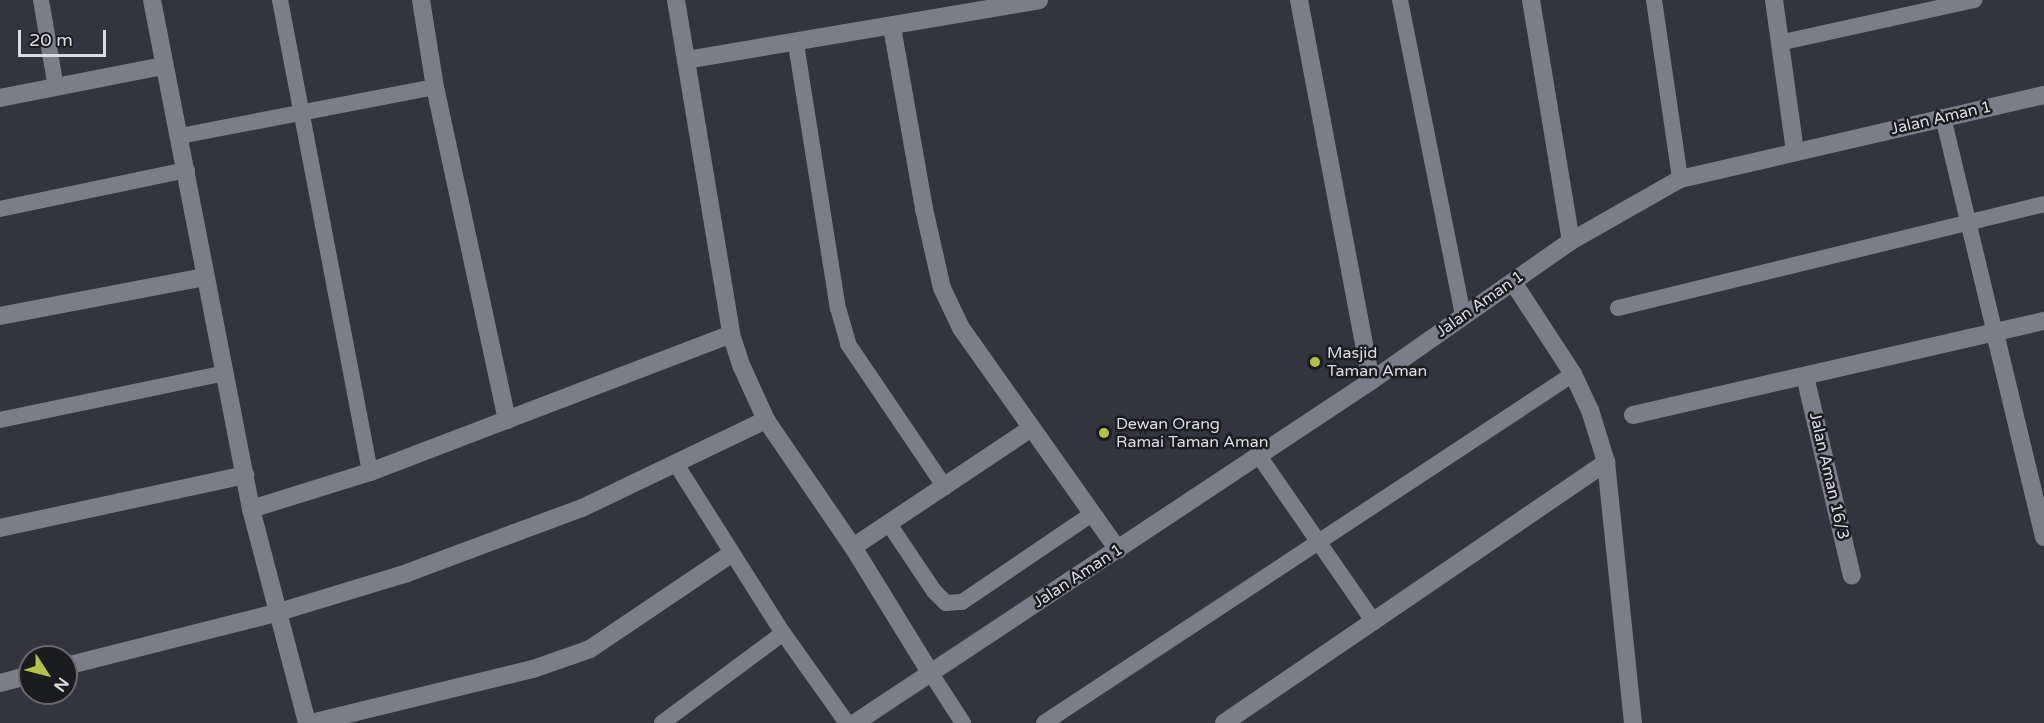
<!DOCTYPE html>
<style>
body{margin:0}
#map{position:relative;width:2044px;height:723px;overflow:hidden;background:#33343d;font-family:"Varela Round",sans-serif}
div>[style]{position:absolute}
.service>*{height:16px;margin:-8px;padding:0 8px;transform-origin:8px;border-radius:8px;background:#7c7d89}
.minor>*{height:18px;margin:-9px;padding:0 9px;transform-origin:9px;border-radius:9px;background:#7c7d89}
.dots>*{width:16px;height:16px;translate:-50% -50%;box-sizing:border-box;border:3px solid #1b1c20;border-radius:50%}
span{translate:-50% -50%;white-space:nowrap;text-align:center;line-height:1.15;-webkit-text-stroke:5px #1b1c20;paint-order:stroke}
.street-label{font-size:16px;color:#dbdbe2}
.poi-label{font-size:16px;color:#dbdbe2}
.left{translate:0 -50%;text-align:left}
.north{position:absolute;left:18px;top:645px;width:60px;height:60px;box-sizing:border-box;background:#1b1c20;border:2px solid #68686e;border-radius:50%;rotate:126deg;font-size:16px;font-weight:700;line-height:24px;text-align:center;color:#dbdbe2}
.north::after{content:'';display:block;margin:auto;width:21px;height:27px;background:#b4c24a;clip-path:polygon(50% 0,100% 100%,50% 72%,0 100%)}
.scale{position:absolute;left:18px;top:30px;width:88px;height:27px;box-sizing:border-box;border:3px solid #dbdbe2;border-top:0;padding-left:8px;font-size:18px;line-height:21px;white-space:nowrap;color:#dbdbe2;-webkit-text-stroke:4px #1b1c20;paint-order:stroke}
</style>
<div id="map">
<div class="service">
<i style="left:41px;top:0;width:89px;rotate:80.3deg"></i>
<i style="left:280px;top:0;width:481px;rotate:79.2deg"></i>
<i style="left:1400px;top:0;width:321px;rotate:78.7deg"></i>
<i style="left:1654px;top:0;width:181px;rotate:81.7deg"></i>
<i style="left:1779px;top:43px;width:200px;rotate:-12.4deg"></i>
<i style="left:796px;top:44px;width:267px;rotate:81deg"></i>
<i style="left:838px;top:308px;width:37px;rotate:74deg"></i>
<i style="left:848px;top:344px;width:173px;rotate:55.9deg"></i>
<i style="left:1943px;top:117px;width:222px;rotate:76.5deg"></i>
<i style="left:180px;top:136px;width:260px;rotate:-10.9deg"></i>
<i style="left:0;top:209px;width:191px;rotate:-11.8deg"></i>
<i style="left:1618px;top:308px;width:439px;rotate:-13.7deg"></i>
<i style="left:0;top:420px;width:230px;rotate:-11.8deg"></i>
<i style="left:1259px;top:456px;width:202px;rotate:55.3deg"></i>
<i style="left:676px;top:464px;width:200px;rotate:57.7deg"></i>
<i style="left:783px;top:633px;width:110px;rotate:54.6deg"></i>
<i style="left:889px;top:524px;width:81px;rotate:56.1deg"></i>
<i style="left:934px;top:591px;width:17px;rotate:45deg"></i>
<i style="left:946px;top:603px;width:16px;rotate:-4deg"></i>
<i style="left:962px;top:602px;width:157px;rotate:-34.1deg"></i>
<i style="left:930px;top:672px;width:61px;rotate:57.1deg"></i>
<i style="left:662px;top:723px;width:151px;rotate:-36.6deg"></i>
<i style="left:1044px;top:723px;width:634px;rotate:-33.41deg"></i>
</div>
<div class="minor">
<i style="left:152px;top:0;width:519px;rotate:78.99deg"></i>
<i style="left:251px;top:509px;width:221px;rotate:75.3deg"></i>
<i style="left:421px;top:0;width:88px;rotate:80.9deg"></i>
<i style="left:435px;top:87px;width:341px;rotate:77.8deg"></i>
<i style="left:676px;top:0;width:338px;rotate:80.6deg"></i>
<i style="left:731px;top:334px;width:35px;rotate:72deg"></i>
<i style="left:742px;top:367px;width:58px;rotate:65.6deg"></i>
<i style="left:766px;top:420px;width:154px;rotate:55.6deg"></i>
<i style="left:853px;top:547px;width:147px;rotate:58.4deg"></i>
<i style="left:1299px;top:0;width:388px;rotate:79.3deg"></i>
<i style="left:1531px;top:0;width:244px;rotate:80.6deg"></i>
<i style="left:1774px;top:0;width:152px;rotate:82.1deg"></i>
<i style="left:892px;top:27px;width:185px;rotate:80deg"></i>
<i style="left:924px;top:209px;width:81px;rotate:77.2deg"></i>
<i style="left:942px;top:288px;width:44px;rotate:64.6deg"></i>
<i style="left:961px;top:328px;width:272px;rotate:54.7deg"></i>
<i style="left:686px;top:60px;width:358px;rotate:-9.6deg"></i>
<i style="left:0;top:98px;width:166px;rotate:-11.1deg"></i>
<i style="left:1513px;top:282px;width:110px;rotate:56.9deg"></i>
<i style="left:1573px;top:374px;width:40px;rotate:65deg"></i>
<i style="left:1590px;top:410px;width:54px;rotate:72.9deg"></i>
<i style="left:1606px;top:462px;width:262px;rotate:84.1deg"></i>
<i style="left:0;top:316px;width:209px;rotate:-10.8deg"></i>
<i style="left:1995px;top:333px;width:210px;rotate:76.5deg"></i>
<i style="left:1805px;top:376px;width:205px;rotate:76.8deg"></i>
<i style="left:1633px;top:415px;width:422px;rotate:-12.9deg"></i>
<i style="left:251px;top:509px;width:125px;rotate:-17.3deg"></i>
<i style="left:370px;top:472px;width:386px;rotate:-20.9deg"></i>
<i style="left:0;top:528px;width:251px;rotate:-12.2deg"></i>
<i style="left:853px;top:547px;width:213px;rotate:-33.7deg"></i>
<i style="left:66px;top:666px;width:220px;rotate:-14.2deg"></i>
<i style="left:279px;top:612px;width:134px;rotate:-16.9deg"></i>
<i style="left:407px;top:573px;width:187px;rotate:-20.4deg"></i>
<i style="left:582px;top:508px;width:204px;rotate:-25.6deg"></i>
<i style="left:0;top:683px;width:31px;rotate:-15deg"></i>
<i style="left:311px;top:723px;width:228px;rotate:-13.7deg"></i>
<i style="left:533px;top:669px;width:60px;rotate:-19.3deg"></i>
<i style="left:590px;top:649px;width:170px;rotate:-34deg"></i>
<i style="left:855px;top:723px;width:619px;rotate:-33.54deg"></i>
<i style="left:1371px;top:381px;width:244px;rotate:-35deg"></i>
<i style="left:1571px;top:241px;width:125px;rotate:-29.6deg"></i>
<i style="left:1680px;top:179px;width:374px;rotate:-13deg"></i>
<i style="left:1224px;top:723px;width:463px;rotate:-34.3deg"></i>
</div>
<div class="dots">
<i style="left:1315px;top:362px;background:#b4c24a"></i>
<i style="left:1104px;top:433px;background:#b4c24a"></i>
</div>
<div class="street-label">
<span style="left:1941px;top:118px;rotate:-13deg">Jalan Aman 1</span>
<span style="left:1480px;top:304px;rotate:-35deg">Jalan Aman 1</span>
<span style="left:1829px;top:476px;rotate:77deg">Jalan Aman 16/3</span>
<span style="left:1078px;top:576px;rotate:-33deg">Jalan Aman 1</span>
</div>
<div class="poi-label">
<span class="left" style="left:1327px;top:362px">Masjid<br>Taman Aman</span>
<span class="left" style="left:1116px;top:433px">Dewan Orang<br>Ramai Taman Aman</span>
</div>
<div class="north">N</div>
<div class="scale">20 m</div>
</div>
